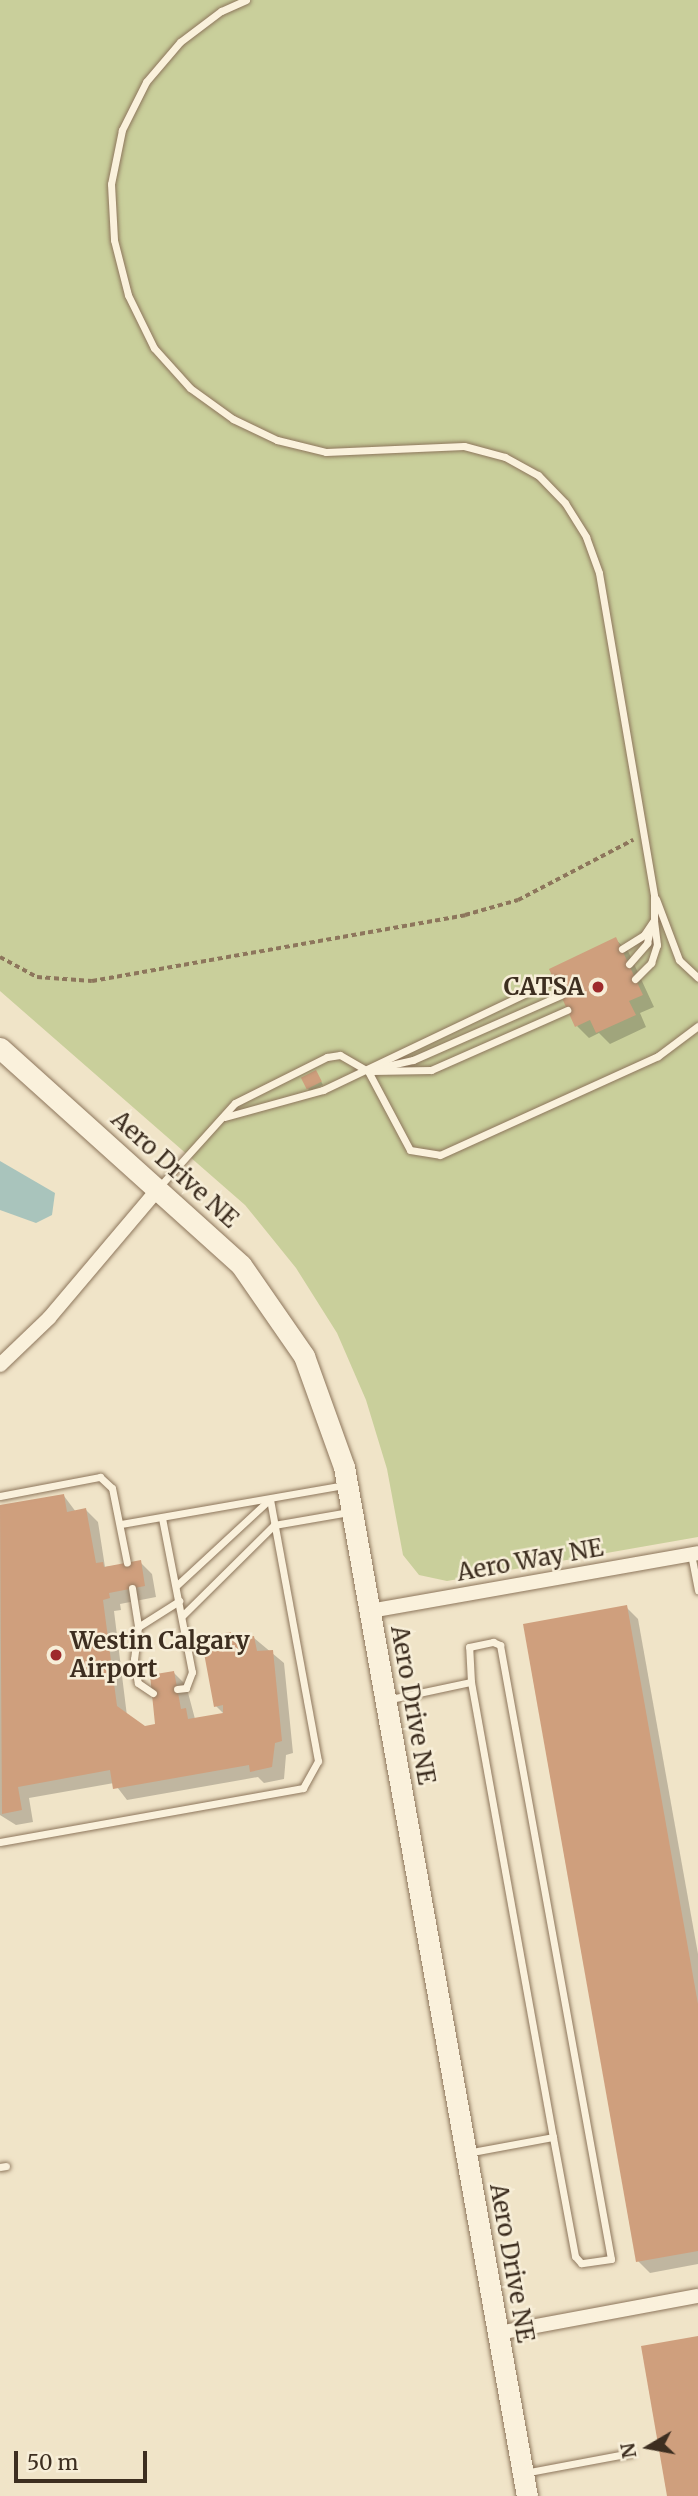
<!DOCTYPE html>
<style>
body{margin:0}
#map{position:relative;width:698px;height:2496px;overflow:hidden;background:#f0e4c8;font-family:Merriweather,serif}
div>[style]{position:absolute}
.green>*{inset:0;background:#c9cf9b}
.water>*{inset:0;background:#a9c4bc}
.shadow>*{inset:0;background:#0003}
.building>*{inset:0;background:#cf9f7d;transform-origin:0 0}
.path>*{height:3.5px;margin-top:-1.75px;transform-origin:0;background:repeating-linear-gradient(90deg,#8d765c 0 5px,transparent 0 8.5px)}
.roads{filter:drop-shadow(0 0 2px #8d765c) drop-shadow(0 0 2px #8d765c)}
.lane>*{height:7px;margin:-3.5px;padding:0 3.5px;transform-origin:3.5px;border-radius:3.5px;background:#faf1dc}
.street>*{height:14px;margin:-7px;padding:0 7px;transform-origin:7px;border-radius:7px;background:#faf1dc}
.secondary>*{height:21px;margin:-10.5px;padding:0 10.5px;transform-origin:10.5px;border-radius:10.5px;background:#faf1dc}
.dots>*{width:19px;height:19px;translate:-50% -50%;box-sizing:border-box;border:4px solid #f7eed8;border-radius:50%}
span{translate:-50% -50%;white-space:nowrap;text-align:center;line-height:1.15;-webkit-text-stroke:5px #f7eed8;paint-order:stroke}
.poi-label{font-size:24px;color:#3d2e20;font-weight:700}
.right{translate:-100% -50%;text-align:right}
.left{translate:0 -50%;text-align:left}
.street-label{font-size:24px;color:#3d2e20}
.north{position:absolute;left:614px;top:2412px;width:70px;height:70px;-webkit-text-stroke:5px #f7eed8;paint-order:stroke;rotate:260deg;font-size:19px;font-weight:700;line-height:28px;text-align:center;color:#3d2e20}
.north::after{content:'';display:block;margin:auto;width:24px;height:32px;background:#3d2e20;clip-path:polygon(50% 0,100% 100%,50% 72%,0 100%)}
.scale{position:absolute;left:14px;top:2451px;width:133px;height:32px;box-sizing:border-box;border:4px solid #3d2e20;border-top:0;padding-left:9px;font-size:21px;line-height:24px;white-space:nowrap;color:#3d2e20;-webkit-text-stroke:5px #f7eed8;paint-order:stroke}
</style>
<div id="map">
<div class="green">
<i style="clip-path:polygon(0 0,698px 0,698px 1537px,447px 1581px,419px 1575px,403px 1555px,387px 1469px,366px 1400px,337px 1333px,296px 1268px,245px 1205px,0 991px)"></i>
</div>
<div class="water">
<i style="clip-path:polygon(0 1161px,55px 1193px,52px 1215px,36px 1223px,0 1210px)"></i>
</div>
<div class="shadow">
<i style="clip-path:polygon(616px 940px,628px 951px,654px 1007px,640px 1013px,646px 1027px,610px 1044px,599px 1033px,589px 1038px,577px 1026px)"></i>
<i style="clip-path:polygon(316px 1072px,323px 1085px,310px 1091px,308px 1089px)"></i>
<i style="clip-path:polygon(64px 1496px,76px 1512px,86px 1510px,98px 1522px,105px 1567px,140px 1562px,152px 1574px,156px 1597px,120px 1604px,121px 1610px,114px 1611px,127px 1716px,145px 1728px,157px 1726px,174px 1673px,186px 1685px,195px 1719px,224px 1714px,216px 1706px,230px 1634px,237px 1640px,254px 1638px,284px 1663px,293px 1753px,286px 1755px,284px 1779px,264px 1783px,258px 1777px,127px 1800px,114px 1783px,29px 1798px,33px 1822px,16px 1825px,0 1815px,0 1507px)"></i>
<i style="clip-path:polygon(626px 1607px,638px 1619px,698px 1954px,698px 2264px,650px 2273px,638px 2261px)"></i>
</div>
<div class="building">
<i style="clip-path:polygon(616px 937px,643px 995px,629px 1001px,636px 1015px,596px 1033px,590px 1020px,575px 1027px,549px 969px)"></i>
<i style="left:316px;top:1070px;width:13px;height:17px;rotate:63deg"></i>
<i style="clip-path:polygon(64px 1494px,67px 1512px,86px 1508px,96px 1563px,103px 1562px,104px 1567px,141px 1560px,145px 1586px,109px 1593px,110px 1598px,103px 1600px,117px 1706px,145px 1726px,155px 1724px,150px 1675px,174px 1671px,181px 1709px,186px 1708px,188px 1719px,223px 1713px,223px 1705px,214px 1707px,201px 1637px,231px 1632px,232px 1640px,254px 1636px,257px 1651px,273px 1650px,282px 1741px,275px 1743px,272px 1767px,250px 1772px,249px 1765px,113px 1789px,110px 1770px,18px 1787px,22px 1810px,2px 1814px,0 1505px)"></i>
<i style="clip-path:polygon(627px 1605px,698px 2004px,698px 2251px,636px 2262px,523px 1624px)"></i>
<i style="clip-path:polygon(698px 2336px,698px 2496px,667px 2496px,641px 2346px)"></i>
</div>
<div class="path">
<i style="left:0;top:957px;width:42px;rotate:28.4deg"></i>
<i style="left:37px;top:977px;width:55px;rotate:4.2deg"></i>
<i style="left:92px;top:981px;width:379px;rotate:-10deg"></i>
<i style="left:465px;top:915px;width:55px;rotate:-15.8deg"></i>
<i style="left:518px;top:900px;width:130px;rotate:-27.6deg"></i>
</div>
<div class="roads">
<div class="lane">
<i style="left:246px;top:0;width:27px;rotate:156deg"></i>
<i style="left:221px;top:11px;width:51px;rotate:142.9deg"></i>
<i style="left:180px;top:42px;width:52px;rotate:130.4deg"></i>
<i style="left:146px;top:82px;width:54px;rotate:116.6deg"></i>
<i style="left:122px;top:130px;width:55px;rotate:101.5deg"></i>
<i style="left:111px;top:184px;width:56px;rotate:86.9deg"></i>
<i style="left:114px;top:240px;width:57px;rotate:75.7deg"></i>
<i style="left:128px;top:295px;width:59px;rotate:63.9deg"></i>
<i style="left:154px;top:348px;width:54px;rotate:48deg"></i>
<i style="left:190px;top:388px;width:53px;rotate:35.8deg"></i>
<i style="left:233px;top:419px;width:49px;rotate:25.5deg"></i>
<i style="left:277px;top:440px;width:50px;rotate:13.8deg"></i>
<i style="left:326px;top:452px;width:138px;rotate:-2.5deg"></i>
<i style="left:464px;top:446px;width:42px;rotate:15deg"></i>
<i style="left:505px;top:457px;width:38px;rotate:29deg"></i>
<i style="left:538px;top:475px;width:39px;rotate:46deg"></i>
<i style="left:565px;top:503px;width:40px;rotate:58deg"></i>
<i style="left:586px;top:537px;width:38px;rotate:70deg"></i>
<i style="left:599px;top:573px;width:328px;rotate:80.3deg"></i>
<i style="left:654px;top:896px;width:24px;rotate:90deg"></i>
<i style="left:654px;top:920px;width:18px;rotate:124deg"></i>
<i style="left:644px;top:935px;width:26px;rotate:148deg"></i>
<i style="left:656px;top:899px;width:65px;rotate:69.3deg"></i>
<i style="left:679px;top:960px;width:26px;rotate:43deg"></i>
<i style="left:629px;top:964px;width:28px;rotate:-49deg"></i>
<i style="left:647px;top:943px;width:13px;rotate:-77deg"></i>
<i style="left:635px;top:979px;width:23px;rotate:-45deg"></i>
<i style="left:651px;top:963px;width:19px;rotate:-72deg"></i>
<i style="left:657px;top:945px;width:25px;rotate:-97deg"></i>
<i style="left:382px;top:1067px;width:32px;rotate:-13deg"></i>
<i style="left:413px;top:1060px;width:162px;rotate:-23.7deg"></i>
<i style="left:372px;top:1071px;width:59px;rotate:-1deg"></i>
<i style="left:431px;top:1070px;width:149px;rotate:-23.8deg"></i>
<i style="left:225px;top:1117px;width:102px;rotate:-15.4deg"></i>
<i style="left:323px;top:1090px;width:256px;rotate:-25.5deg"></i>
<i style="left:159px;top:1187px;width:113px;rotate:-47.9deg"></i>
<i style="left:235px;top:1103px;width:103px;rotate:-26.6deg"></i>
<i style="left:327px;top:1057px;width:13px;rotate:-9deg"></i>
<i style="left:340px;top:1055px;width:32px;rotate:30deg"></i>
<i style="left:368px;top:1071px;width:89px;rotate:62deg"></i>
<i style="left:410px;top:1150px;width:30px;rotate:9deg"></i>
<i style="left:440px;top:1155px;width:239px;rotate:-24.4deg"></i>
<i style="left:658px;top:1056px;width:50px;rotate:-36.9deg"></i>
<i style="left:0;top:1496px;width:102px;rotate:-10.8deg"></i>
<i style="left:100px;top:1477px;width:16px;rotate:43deg"></i>
<i style="left:112px;top:1488px;width:76px;rotate:78.7deg"></i>
<i style="left:162px;top:1518px;width:157px;rotate:79deg"></i>
<i style="left:192px;top:1672px;width:17px;rotate:111deg"></i>
<i style="left:186px;top:1688px;width:9px;rotate:174deg"></i>
<i style="left:121px;top:1524px;width:226px;rotate:-9.9deg"></i>
<i style="left:691px;top:1554px;width:37px;rotate:79deg"></i>
<i style="left:176px;top:1586px;width:127px;rotate:-42.8deg"></i>
<i style="left:132px;top:1588px;width:39px;rotate:81deg"></i>
<i style="left:138px;top:1627px;width:32px;rotate:97deg"></i>
<i style="left:134px;top:1659px;width:24px;rotate:81deg"></i>
<i style="left:138px;top:1683px;width:18px;rotate:34deg"></i>
<i style="left:182px;top:1616px;width:129px;rotate:-44.7deg"></i>
<i style="left:274px;top:1525px;width:76px;rotate:-9.8deg"></i>
<i style="left:138px;top:1627px;width:49px;rotate:-32.4deg"></i>
<i style="left:471px;top:1682px;width:462px;rotate:79.8deg"></i>
<i style="left:386px;top:1700px;width:87px;rotate:-12deg"></i>
<i style="left:471px;top:1682px;width:35px;rotate:-93deg"></i>
<i style="left:469px;top:1647px;width:25px;rotate:-12deg"></i>
<i style="left:493px;top:1642px;width:8px;rotate:23deg"></i>
<i style="left:500px;top:1645px;width:624px;rotate:79.75deg"></i>
<i style="left:611px;top:2259px;width:30px;rotate:172deg"></i>
<i style="left:581px;top:2263px;width:9px;rotate:-131deg"></i>
<i style="left:575px;top:2256px;width:121px;rotate:-100.5deg"></i>
<i style="left:553px;top:2137px;width:87px;rotate:169.5deg"></i>
<i style="left:0;top:1842px;width:308px;rotate:-10.1deg"></i>
<i style="left:303px;top:1788px;width:31px;rotate:-61deg"></i>
<i style="left:318px;top:1761px;width:266px;rotate:-100.4deg"></i>
<i style="left:0;top:2167px;width:6px;rotate:-9deg"></i>
<i style="left:524px;top:2473px;width:109px;rotate:-10.6deg"></i>
</div>
<div class="street">
<i style="left:0;top:1365px;width:68px;rotate:-43.8deg"></i>
<i style="left:49px;top:1318px;width:170px;rotate:-49.8deg"></i>
<i style="left:370px;top:1611px;width:333px;rotate:-10deg"></i>
<i style="left:498px;top:2333px;width:203px;rotate:-10.5deg"></i>
</div>
<div class="secondary">
<i style="left:0;top:1048px;width:324px;rotate:42deg"></i>
<i style="left:241px;top:1265px;width:111px;rotate:55.3deg"></i>
<i style="left:304px;top:1356px;width:118px;rotate:70.2deg"></i>
<i style="left:344px;top:1467px;width:1045px;rotate:79.92deg"></i>
</div>
</div>
<div class="dots">
<i style="left:598px;top:987px;background:#9e2a2b"></i>
<i style="left:56px;top:1655px;background:#9e2a2b"></i>
</div>
<div class="poi-label">
<span class="right" style="left:584px;top:987px">CATSA</span>
<span class="left" style="left:70px;top:1655px">Westin Calgary<br>Airport</span>
</div>
<div class="street-label">
<span style="left:175px;top:1169px;rotate:42deg">Aero Drive NE</span>
<span style="left:530px;top:1560px;rotate:-10deg">Aero Way NE</span>
<span style="left:413px;top:1705px;rotate:80deg">Aero Drive NE</span>
<span style="left:512px;top:2263px;rotate:80deg">Aero Drive NE</span>
</div>
<div class="north">N</div>
<div class="scale">50 m</div>
</div>
